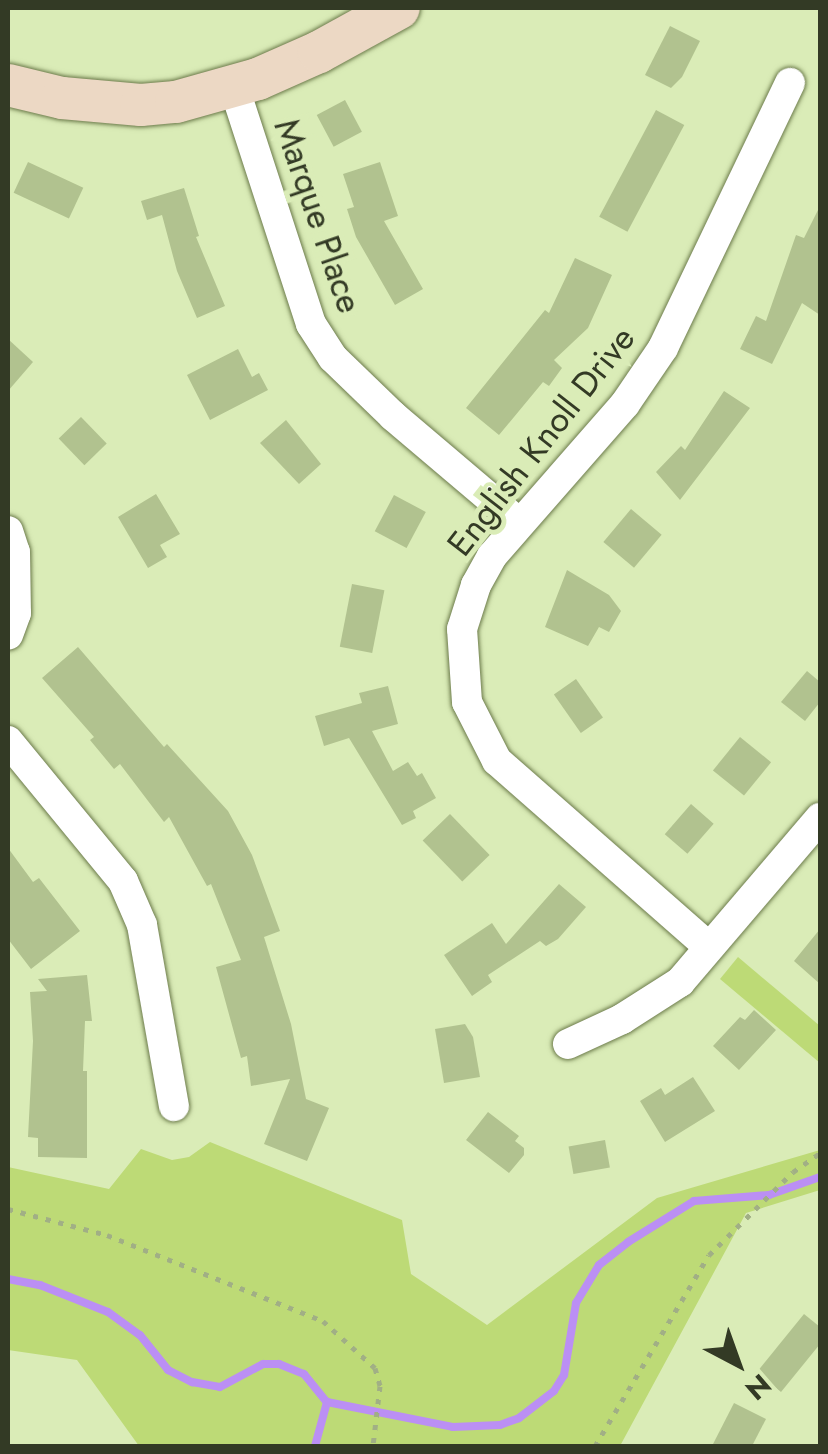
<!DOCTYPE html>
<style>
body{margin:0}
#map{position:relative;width:828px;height:1454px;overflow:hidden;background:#daecb7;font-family:Jost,sans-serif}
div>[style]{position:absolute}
.green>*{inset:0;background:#bdda76}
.stream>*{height:8px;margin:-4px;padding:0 4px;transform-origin:4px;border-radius:4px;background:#bb8ff4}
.building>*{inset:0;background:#b1c28f;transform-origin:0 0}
.path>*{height:5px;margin-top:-2.5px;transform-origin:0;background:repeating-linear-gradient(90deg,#a1af85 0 5px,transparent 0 13px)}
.roads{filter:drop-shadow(0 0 2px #6c7b4b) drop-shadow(0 0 2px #6c7b4b)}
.street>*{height:30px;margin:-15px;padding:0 15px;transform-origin:15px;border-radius:15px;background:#fff}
.secondary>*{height:42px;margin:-21px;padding:0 21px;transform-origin:21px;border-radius:21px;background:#ecd8c4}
span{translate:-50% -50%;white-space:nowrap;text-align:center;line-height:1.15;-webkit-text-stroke:10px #daecb7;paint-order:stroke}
.street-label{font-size:35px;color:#333a25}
.frame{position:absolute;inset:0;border:10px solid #333a25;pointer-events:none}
.north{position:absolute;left:688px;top:1314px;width:100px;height:100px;-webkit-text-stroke:8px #daecb7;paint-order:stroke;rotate:139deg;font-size:28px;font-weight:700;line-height:40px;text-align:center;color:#333a25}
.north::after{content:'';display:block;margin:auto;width:35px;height:45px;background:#333a25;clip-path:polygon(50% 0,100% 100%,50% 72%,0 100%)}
</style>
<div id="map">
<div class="green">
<i style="clip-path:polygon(738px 957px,820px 1026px,820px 1063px,720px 979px)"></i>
<i style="clip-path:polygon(210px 1142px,402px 1220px,411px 1274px,487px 1325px,657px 1198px,820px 1150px,820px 1190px,746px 1213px,620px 1446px,139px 1446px,77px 1360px,8px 1350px,8px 1167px,109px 1189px,141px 1149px,172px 1160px,189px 1157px)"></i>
</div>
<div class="stream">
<i style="left:8px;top:1279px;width:33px;rotate:11deg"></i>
<i style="left:40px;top:1285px;width:73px;rotate:21.7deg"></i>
<i style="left:108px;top:1312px;width:39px;rotate:36deg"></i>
<i style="left:140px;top:1335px;width:45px;rotate:51.3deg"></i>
<i style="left:168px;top:1370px;width:27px;rotate:27deg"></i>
<i style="left:192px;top:1382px;width:28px;rotate:10deg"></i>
<i style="left:220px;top:1387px;width:49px;rotate:-28.1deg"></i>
<i style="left:263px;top:1364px;width:16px"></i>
<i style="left:279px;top:1364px;width:27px;rotate:22deg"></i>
<i style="left:304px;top:1374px;width:36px;rotate:51deg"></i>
<i style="left:327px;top:1402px;width:128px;rotate:11.2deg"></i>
<i style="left:453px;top:1427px;width:47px;rotate:-2.4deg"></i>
<i style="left:500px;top:1425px;width:20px;rotate:-20deg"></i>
<i style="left:519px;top:1418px;width:44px;rotate:-37.6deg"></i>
<i style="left:554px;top:1391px;width:19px;rotate:-58deg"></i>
<i style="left:564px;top:1375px;width:73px;rotate:-80.5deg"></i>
<i style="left:576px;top:1303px;width:44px;rotate:-58.8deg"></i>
<i style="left:599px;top:1265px;width:37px;rotate:-38deg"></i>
<i style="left:628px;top:1242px;width:78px;rotate:-31.8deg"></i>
<i style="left:694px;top:1201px;width:75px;rotate:-4.6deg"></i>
<i style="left:769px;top:1195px;width:54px;rotate:-19.4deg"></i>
<i style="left:315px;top:1446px;width:46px;rotate:-74.7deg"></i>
</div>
<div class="building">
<i style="clip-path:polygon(670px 26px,700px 41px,682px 77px,671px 88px,645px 75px)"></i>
<i style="left:345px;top:100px;width:36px;height:32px;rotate:62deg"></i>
<i style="left:656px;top:110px;width:32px;height:121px;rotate:28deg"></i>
<i style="left:28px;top:162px;width:61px;height:34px;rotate:25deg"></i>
<i style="clip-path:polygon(380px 162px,398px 216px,384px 221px,423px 289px,395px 305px,356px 237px,347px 209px,354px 207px,343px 174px)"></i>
<i style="clip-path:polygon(184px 188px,199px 236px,196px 237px,225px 306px,197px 318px,177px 271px,162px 215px,147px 220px,141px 201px)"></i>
<i style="clip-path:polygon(820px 206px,820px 315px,802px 303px,772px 364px,740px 349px,756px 316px,766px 321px,796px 235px,804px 238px)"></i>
<i style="clip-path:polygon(575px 258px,612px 275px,588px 328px,554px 360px,562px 368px,549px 386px,543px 382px,499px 435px,466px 408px,545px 310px,549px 313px)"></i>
<i style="clip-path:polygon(8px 339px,33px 362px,8px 391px)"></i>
<i style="clip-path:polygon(238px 349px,252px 377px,259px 373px,268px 390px,210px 420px,187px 375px)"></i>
<i style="clip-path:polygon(724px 391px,750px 408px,680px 500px,656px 472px,681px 446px,685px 450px)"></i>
<i style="left:81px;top:417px;width:37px;height:31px;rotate:46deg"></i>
<i style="clip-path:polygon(286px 420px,321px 464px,299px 484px,260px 443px)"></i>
<i style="clip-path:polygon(156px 494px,180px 534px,160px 545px,167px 557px,148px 568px,118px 517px)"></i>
<i style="left:394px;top:495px;width:36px;height:41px;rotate:28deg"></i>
<i style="left:631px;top:509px;width:40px;height:43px;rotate:40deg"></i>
<i style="clip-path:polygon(567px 570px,609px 595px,621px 611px,609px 632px,599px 627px,588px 646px,545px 627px)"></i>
<i style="left:352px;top:584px;width:33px;height:64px;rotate:11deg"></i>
<i style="clip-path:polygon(78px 647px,164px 747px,167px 744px,228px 811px,252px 855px,280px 931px,264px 937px,291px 1024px,306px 1099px,329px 1108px,307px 1161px,264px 1144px,290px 1079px,251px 1086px,247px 1056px,241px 1058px,216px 967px,241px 960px,211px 884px,207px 886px,169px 817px,164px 822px,120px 764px,114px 769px,90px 740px,94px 737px,42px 678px)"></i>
<i style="clip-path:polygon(807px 671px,820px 682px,820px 702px,805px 721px,781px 702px)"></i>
<i style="left:576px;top:679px;width:47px;height:27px;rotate:55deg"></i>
<i style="clip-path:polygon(388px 686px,398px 724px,372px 731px,393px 771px,408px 762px,417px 776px,422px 773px,436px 798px,413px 811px,416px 818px,402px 825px,349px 738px,324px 746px,315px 716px,362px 703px,359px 693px)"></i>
<i style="left:740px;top:737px;width:40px;height:43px;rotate:39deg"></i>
<i style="left:691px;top:804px;width:30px;height:40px;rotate:41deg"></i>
<i style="left:450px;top:814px;width:57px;height:38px;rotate:46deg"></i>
<i style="clip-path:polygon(8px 848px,33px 882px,39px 878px,80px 931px,31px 969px,8px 939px)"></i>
<i style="clip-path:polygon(559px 884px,586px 907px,558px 939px,546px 946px,540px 941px,488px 975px,492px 982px,472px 996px,444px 955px,492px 923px,506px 944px)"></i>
<i style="clip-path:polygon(820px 929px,820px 984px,794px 961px)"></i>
<i style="clip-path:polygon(87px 975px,92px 1021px,85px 1021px,83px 1071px,87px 1071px,87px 1158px,38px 1157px,38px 1138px,28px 1137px,33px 1041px,30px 992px,47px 991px,38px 979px)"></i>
<i style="clip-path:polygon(754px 1010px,776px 1030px,739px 1070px,713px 1046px,740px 1017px,745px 1020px)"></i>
<i style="clip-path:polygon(465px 1024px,473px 1037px,480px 1077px,444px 1083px,435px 1029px)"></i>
<i style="clip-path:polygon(693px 1077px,715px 1111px,665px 1142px,640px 1101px,661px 1088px,665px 1095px)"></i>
<i style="clip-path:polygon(488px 1112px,519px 1136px,515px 1141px,524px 1148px,524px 1155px,509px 1173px,466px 1140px)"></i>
<i style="left:605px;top:1140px;width:28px;height:37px;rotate:80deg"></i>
<i style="clip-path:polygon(804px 1314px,820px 1327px,820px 1344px,781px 1392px,757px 1372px)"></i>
<i style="clip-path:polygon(734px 1403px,766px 1419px,752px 1446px,712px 1446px)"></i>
</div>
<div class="path">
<i style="left:8px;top:1209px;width:102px;rotate:14.7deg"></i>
<i style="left:107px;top:1235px;width:232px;rotate:21.7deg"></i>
<i style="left:323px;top:1321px;width:70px;rotate:42.1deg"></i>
<i style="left:375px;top:1368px;width:19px;rotate:74deg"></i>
<i style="left:380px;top:1386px;width:60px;rotate:96.7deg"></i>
<i style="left:595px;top:1446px;width:222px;rotate:-59.2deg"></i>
<i style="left:709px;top:1255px;width:118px;rotate:-44.7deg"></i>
<i style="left:793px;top:1172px;width:33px;rotate:-35deg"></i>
</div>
<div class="roads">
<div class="street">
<i style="left:234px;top:87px;width:249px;rotate:72deg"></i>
<i style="left:311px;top:324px;width:40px;rotate:57.1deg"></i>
<i style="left:333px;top:358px;width:83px;rotate:44deg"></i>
<i style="left:393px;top:416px;width:165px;rotate:40.3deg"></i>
<i style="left:8px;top:531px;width:22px;rotate:72deg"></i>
<i style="left:15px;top:552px;width:61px;rotate:89.1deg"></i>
<i style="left:16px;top:613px;width:23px;rotate:110deg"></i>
<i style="left:8px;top:741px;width:181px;rotate:50.6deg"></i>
<i style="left:123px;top:881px;width:48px;rotate:66.6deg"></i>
<i style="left:142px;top:925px;width:184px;rotate:80deg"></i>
<i style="left:709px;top:947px;width:282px;rotate:-138.7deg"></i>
<i style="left:497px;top:761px;width:66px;rotate:-117deg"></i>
<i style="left:467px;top:702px;width:73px;rotate:-93.9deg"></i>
<i style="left:462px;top:629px;width:46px;rotate:-72.3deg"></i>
<i style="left:476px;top:585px;width:33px;rotate:-61deg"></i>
<i style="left:492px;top:556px;width:202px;rotate:-48.8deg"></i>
<i style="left:625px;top:404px;width:68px;rotate:-55.8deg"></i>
<i style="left:663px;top:348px;width:294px;rotate:-64.4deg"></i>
<i style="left:568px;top:1044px;width:60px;rotate:-24.8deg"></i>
<i style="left:622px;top:1019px;width:69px;rotate:-32.5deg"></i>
<i style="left:680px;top:982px;width:216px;rotate:-49.5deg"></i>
</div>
<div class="secondary">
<i style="left:8px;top:85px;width:56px;rotate:13.5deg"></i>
<i style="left:62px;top:98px;width:79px;rotate:5.1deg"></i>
<i style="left:141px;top:105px;width:35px;rotate:-5deg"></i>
<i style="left:176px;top:102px;width:85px;rotate:-15.7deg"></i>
<i style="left:258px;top:79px;width:67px;rotate:-23.9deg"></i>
<i style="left:319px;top:52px;width:91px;rotate:-28.8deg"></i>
</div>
</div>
<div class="street-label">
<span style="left:318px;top:216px;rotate:71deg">Marque Place</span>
<span style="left:541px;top:441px;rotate:-52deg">English Knoll Drive</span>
</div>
<div class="frame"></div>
<div class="north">N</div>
</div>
